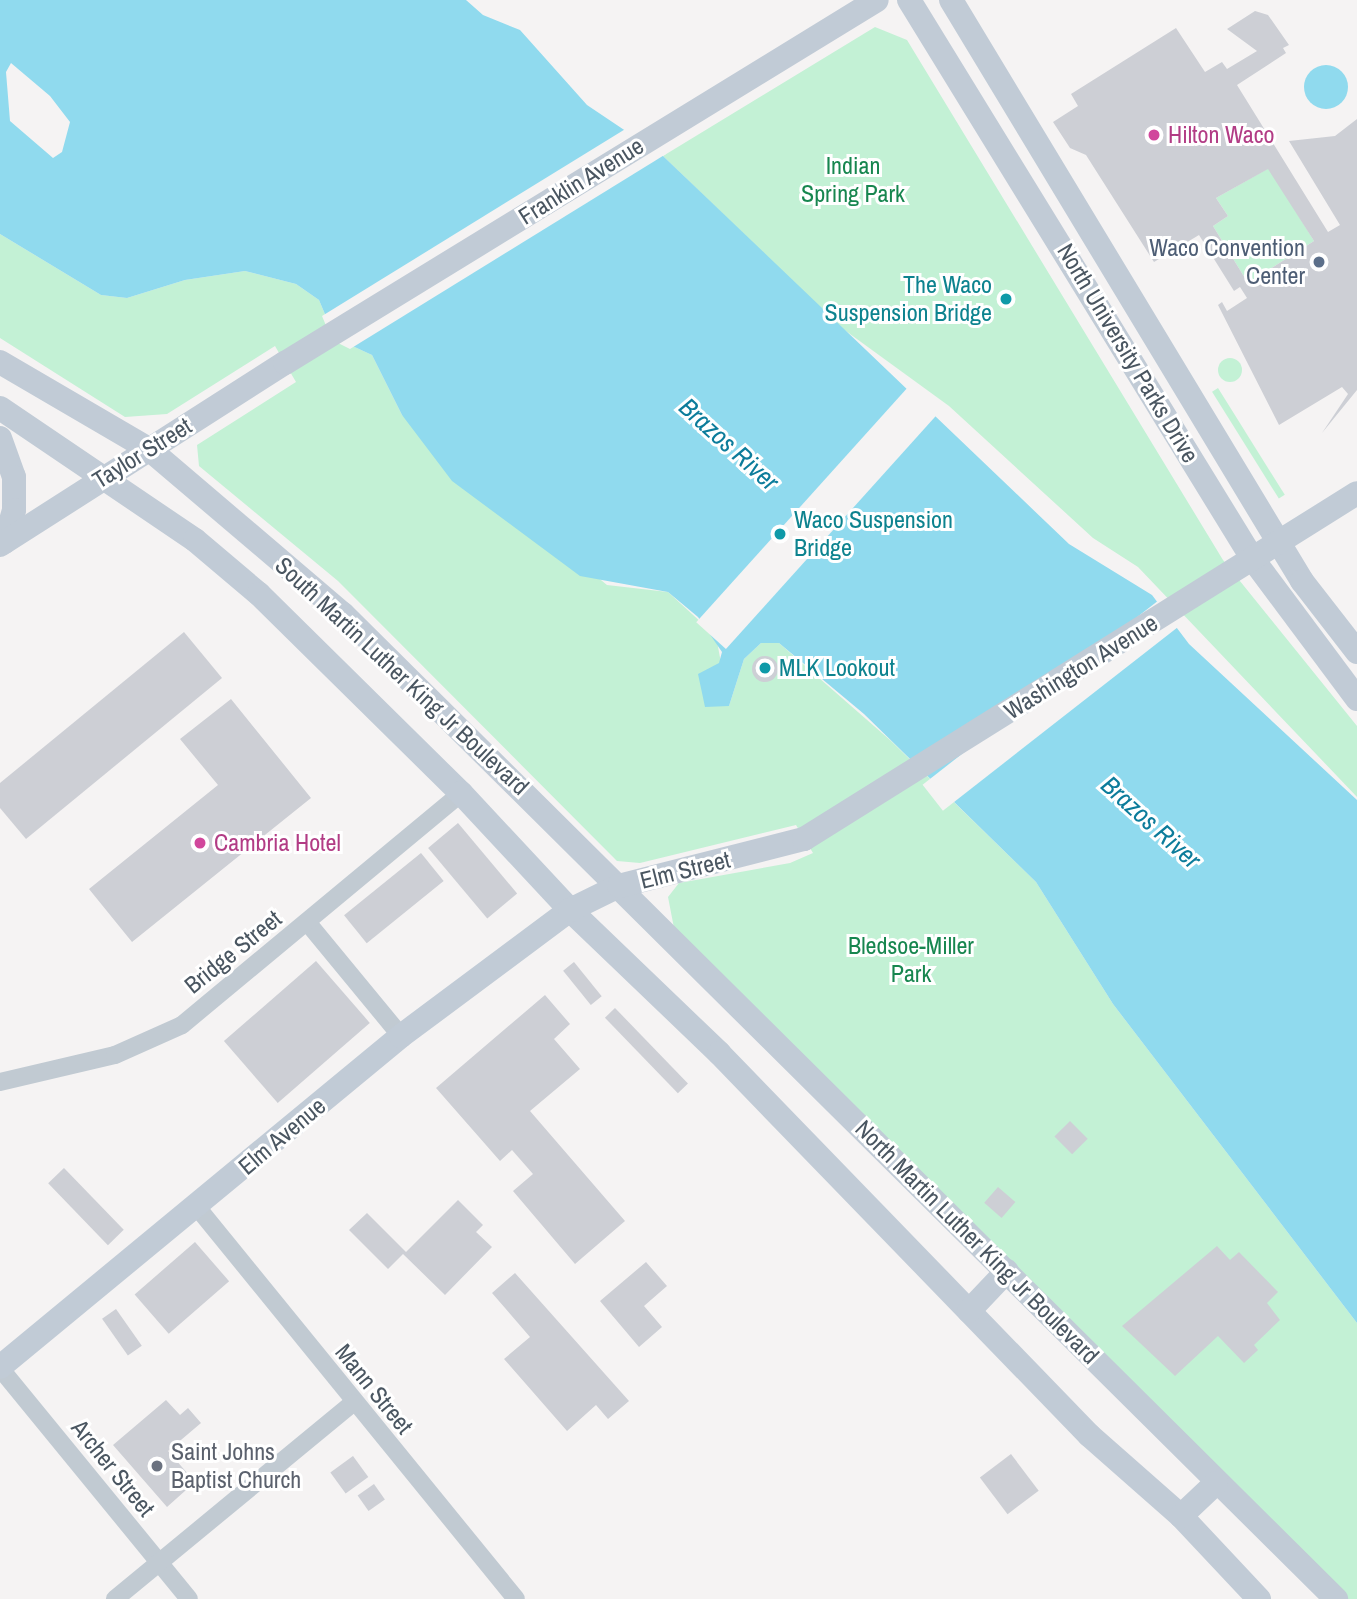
<!DOCTYPE html>
<style>
body{margin:0}
#map{position:relative;width:1357px;height:1599px;overflow:hidden;background:#f5f3f3;font-family:"Archivo Narrow",sans-serif}
div>[style]{position:absolute}
.green>*{inset:0;background:#c3f1d5;transform-origin:0 0}
.round{border-radius:50%}
.water>*{inset:0;background:#90daee}
.pier>*{inset:0;background:#f5f3f3;transform-origin:0 0}
.building>*{inset:0;background:#cdcfd5;transform-origin:0 0}
.street>*{height:18px;margin:-9px;padding:0 9px;transform-origin:9px;border-radius:9px;background:#c1cad2}
.secondary>*{height:24px;margin:-12px;padding:0 12px;transform-origin:12px;border-radius:12px;background:#c1cbd6}
.dots>*{width:19px;height:19px;translate:-50% -50%;box-sizing:border-box;border:4px solid #fff;border-radius:50%}
span{translate:-50% -50%;white-space:nowrap;text-align:center;line-height:1.15;-webkit-text-stroke:6px #fff;paint-order:stroke}
.hotel-label{font-size:24px;color:#b23c85}
.left{translate:0 -50%;text-align:left}
.park-label{font-size:24px;color:#17864f}
.street-label{font-size:24px;color:#4a5661}
.service-label{font-size:24px;color:#4e5e75}
.right{translate:-100% -50%;text-align:right}
.culture-label{font-size:24px;color:#0d838f}
.worship-label{font-size:24px;color:#5b616d}
.water-label{font-size:26px;color:#0c7c9b;font-style:italic}
</style>
<div id="map">
<div class="green">
<i style="clip-path:polygon(875px 27px,907px 40px,1223px 560px,1357px 726px,1357px 797px,1138px 567px,1093px 538px,949px 406px,839px 326px,663px 156px)"></i>
<i style="clip-path:polygon(1269px 168px,1314px 241px,1248px 283px,1213px 226px,1228px 216px,1216px 198px)"></i>
<i style="clip-path:polygon(0 234px,101px 295px,127px 298px,185px 280px,245px 271px,296px 284px,319px 300px,335px 338px,372px 355px,402px 415px,607px 585px,668px 592px,716px 636px,729px 706px,744px 659px,761px 643px,779px 643px,890px 740px,1036px 882px,1113px 1004px,1357px 1323px,1357px 1599px,1347px 1599px,674px 928px,668px 897px,679px 883px,790px 863px,813px 853px,796px 825px,640px 863px,617px 861px,338px 581px,199px 466px,197px 445px,296px 382px,275px 346px,167px 414px,125px 417px,0 338px)"></i>
<i class="round" style="left:1218px;top:358px;width:24px;height:24px"></i>
<i style="left:1218px;top:388px;width:126px;height:7px;rotate:58deg"></i>
</div>
<div class="water">
<i style="clip-path:polygon(evenodd,0 0,466px 0,483px 15px,520px 30px,587px 105px,663px 156px,1069px 544px,1152px 595px,1189px 644px,1357px 800px,1357px 1323px,1113px 1004px,1036px 882px,864px 714px,779px 643px,761px 643px,744px 659px,729px 706px,705px 707px,698px 674px,719px 663px,722px 652px,698px 617px,668px 592px,580px 576px,452px 481px,402px 415px,372px 355px,335px 338px,319px 300px,296px 284px,245px 271px,185px 280px,127px 298px,101px 295px,0 234px,0 0,11px 63px,50px 96px,70px 122px,62px 152px,53px 158px,10px 121px,6px 72px,11px 63px)"></i>
<i class="round" style="left:1304px;top:65px;width:44px;height:44px"></i>
</div>
<div class="pier">
<i style="clip-path:polygon(627px 128px,666px 154px,350px 349px,332px 340px,322px 316px)"></i>
<i style="left:909px;top:386px;width:40px;height:318px;rotate:42deg"></i>
<i style="left:1159px;top:600px;width:33px;height:300px;rotate:52deg"></i>
</div>
<div class="building">
<i style="clip-path:polygon(evenodd,1255px 11px,1268px 15px,1289px 45px,1283px 48px,1286px 53px,1237px 85px,1328px 232px,1340px 225px,1289px 141px,1335px 136px,1357px 119px,1357px 390px,1322px 433px,1348px 394px,1342px 387px,1279px 425px,1218px 305px,1222px 302px,1227px 311px,1247px 298px,1240px 287px,1234px 291px,1199px 235px,1154px 262px,1086px 155px,1070px 148px,1053px 122px,1078px 106px,1071px 94px,1176px 28px,1205px 72px,1222px 62px,1227px 69px,1257px 51px,1227px 29px,1255px 11px,1268px 169px,1314px 241px,1248px 283px,1213px 226px,1228px 216px,1216px 198px,1268px 169px)"></i>
<i style="clip-path:polygon(184px 632px,222px 678px,26px 839px,0 808px,0 783px)"></i>
<i class="round" style="left:752px;top:656px;width:26px;height:26px"></i>
<i style="clip-path:polygon(231px 699px,311px 798px,132px 942px,89px 889px,218px 785px,180px 739px)"></i>
<i style="left:458px;top:823px;width:92px;height:39px;rotate:50deg"></i>
<i style="left:421px;top:853px;width:36px;height:99px;rotate:51deg"></i>
<i style="left:316px;top:961px;width:82px;height:122px;rotate:49deg"></i>
<i style="left:574px;top:962px;width:44px;height:14px;rotate:51deg"></i>
<i style="clip-path:polygon(545px 995px,570px 1024px,554px 1039px,580px 1069px,530px 1111px,625px 1221px,575px 1264px,513px 1191px,533px 1174px,512px 1150px,500px 1161px,436px 1088px)"></i>
<i style="left:615px;top:1008px;width:105px;height:14px;rotate:46deg"></i>
<i style="left:1070px;top:1121px;width:25px;height:22px;rotate:45deg"></i>
<i style="left:64px;top:1168px;width:86px;height:22px;rotate:46deg"></i>
<i style="left:998px;top:1187px;width:23px;height:21px;rotate:41deg"></i>
<i style="clip-path:polygon(458px 1200px,483px 1225px,476px 1232px,492px 1247px,445px 1295px,403px 1254px,388px 1269px,349px 1230px,367px 1213px,406px 1252px)"></i>
<i style="left:195px;top:1242px;width:52px;height:80px;rotate:49deg"></i>
<i style="clip-path:polygon(1217px 1246px,1230px 1260px,1239px 1252px,1278px 1292px,1267px 1303px,1280px 1320px,1254px 1345px,1258px 1350px,1244px 1363px,1218px 1336px,1175px 1376px,1122px 1326px)"></i>
<i style="clip-path:polygon(646px 1262px,667px 1286px,644px 1306px,662px 1327px,639px 1347px,600px 1301px)"></i>
<i style="clip-path:polygon(515px 1273px,629px 1401px,608px 1419px,596px 1405px,567px 1431px,504px 1359px,530px 1337px,492px 1293px)"></i>
<i style="left:116px;top:1309px;width:45px;height:17px;rotate:55deg"></i>
<i style="clip-path:polygon(166px 1400px,180px 1415px,188px 1408px,201px 1423px,168px 1451px,195px 1482px,167px 1507px,113px 1445px)"></i>
<i style="left:1011px;top:1454px;width:46px;height:39px;rotate:53deg"></i>
<i style="left:353px;top:1456px;width:26px;height:28px;rotate:54deg"></i>
<i style="left:374px;top:1484px;width:19px;height:20px;rotate:55deg"></i>
</div>
<div class="street">
<i style="left:307px;top:922px;width:148px;rotate:50.5deg"></i>
<i style="left:0;top:1082px;width:118px;rotate:-13.2deg"></i>
<i style="left:115px;top:1055px;width:73px;rotate:-24.1deg"></i>
<i style="left:182px;top:1025px;width:363px;rotate:-39.7deg"></i>
<i style="left:197px;top:1207px;width:505px;rotate:50.86deg"></i>
<i style="left:0;top:1368px;width:298px;rotate:50.7deg"></i>
<i style="left:115px;top:1599px;width:308px;rotate:-39.5deg"></i>
</div>
<div class="secondary">
<i style="left:909px;top:0;width:655px;rotate:58.42deg"></i>
<i style="left:1252px;top:558px;width:176px;rotate:53.3deg"></i>
<i style="left:951px;top:0;width:679px;rotate:58.86deg"></i>
<i style="left:1302px;top:581px;width:90px;rotate:52.2deg"></i>
<i style="left:0;top:362px;width:173px;rotate:30.3deg"></i>
<i style="left:149px;top:449px;width:255px;rotate:40.4deg"></i>
<i style="left:343px;top:614px;width:1399px;rotate:44.77deg"></i>
<i style="left:0;top:408px;width:235px;rotate:34.1deg"></i>
<i style="left:195px;top:540px;width:84px;rotate:40.2deg"></i>
<i style="left:259px;top:594px;width:284px;rotate:44.6deg"></i>
<i style="left:461px;top:793px;width:160px;rotate:47deg"></i>
<i style="left:570px;top:910px;width:207px;rotate:43.8deg"></i>
<i style="left:719px;top:1053px;width:532px;rotate:45.91deg"></i>
<i style="left:1089px;top:1435px;width:123px;rotate:41.4deg"></i>
<i style="left:1181px;top:1516px;width:114px;rotate:46.8deg"></i>
<i style="left:0;top:438px;width:41px;rotate:70.3deg"></i>
<i style="left:14px;top:477px;width:33px;rotate:90deg"></i>
<i style="left:14px;top:510px;width:33px;rotate:106deg"></i>
<i style="left:0;top:545px;width:338px;rotate:-32.6deg"></i>
<i style="left:285px;top:363px;width:694px;rotate:-31.52deg"></i>
<i style="left:969px;top:1311px;width:55px;rotate:-46.5deg"></i>
<i style="left:0;top:1367px;width:520px;rotate:-39.54deg"></i>
<i style="left:401px;top:1036px;width:211px;rotate:-36.7deg"></i>
<i style="left:570px;top:910px;width:55px;rotate:-26.1deg"></i>
<i style="left:619px;top:886px;width:191px;rotate:-14.3deg"></i>
<i style="left:804px;top:839px;width:652px;rotate:-32.03deg"></i>
<i style="left:1181px;top:1516px;width:48px;rotate:-43.3deg"></i>
</div>
<div class="dots">
<i style="left:1154px;top:135px;background:#d1479c"></i>
<i style="left:1319px;top:262px;background:#5c6f8a"></i>
<i style="left:1006px;top:299px;background:#0f9aa8"></i>
<i style="left:780px;top:534px;background:#0f9aa8"></i>
<i style="left:765px;top:668px;background:#0f9aa8"></i>
<i style="left:200px;top:843px;background:#d1479c"></i>
<i style="left:157px;top:1466px;background:#6b7280"></i>
</div>
<div class="hotel-label">
<span class="left" style="left:1168px;top:135px">Hilton Waco</span>
<span class="left" style="left:214px;top:843px">Cambria Hotel</span>
</div>
<div class="park-label">
<span style="left:853px;top:180px">Indian<br>Spring Park</span>
<span style="left:911px;top:960px">Bledsoe-Miller<br>Park</span>
</div>
<div class="street-label">
<span style="left:581px;top:181px;rotate:-32deg">Franklin Avenue</span>
<span style="left:1128px;top:353px;rotate:59deg">North University Parks Drive</span>
<span style="left:142px;top:453px;rotate:-32deg">Taylor Street</span>
<span style="left:1081px;top:667px;rotate:-32deg">Washington Avenue</span>
<span style="left:402px;top:676px;rotate:43deg">South Martin Luther King Jr Boulevard</span>
<span style="left:685px;top:870px;rotate:-14deg">Elm Street</span>
<span style="left:233px;top:952px;rotate:-39deg">Bridge Street</span>
<span style="left:282px;top:1136px;rotate:-40deg">Elm Avenue</span>
<span style="left:977px;top:1242px;rotate:45deg">North Martin Luther King Jr Boulevard</span>
<span style="left:374px;top:1389px;rotate:51deg">Mann Street</span>
<span style="left:113px;top:1468px;rotate:51deg">Archer Street</span>
</div>
<div class="service-label">
<span class="right" style="left:1305px;top:262px">Waco Convention<br>Center</span>
</div>
<div class="culture-label">
<span class="right" style="left:992px;top:299px">The Waco<br>Suspension Bridge</span>
<span class="left" style="left:794px;top:534px">Waco Suspension<br>Bridge</span>
<span class="left" style="left:779px;top:668px">MLK Lookout</span>
</div>
<div class="worship-label">
<span class="left" style="left:171px;top:1466px">Saint Johns<br>Baptist Church</span>
</div>
<div class="water-label">
<span style="left:729px;top:444px;rotate:42deg">Brazos River</span>
<span style="left:1151px;top:822px;rotate:42deg">Brazos River</span>
</div>
</div>
